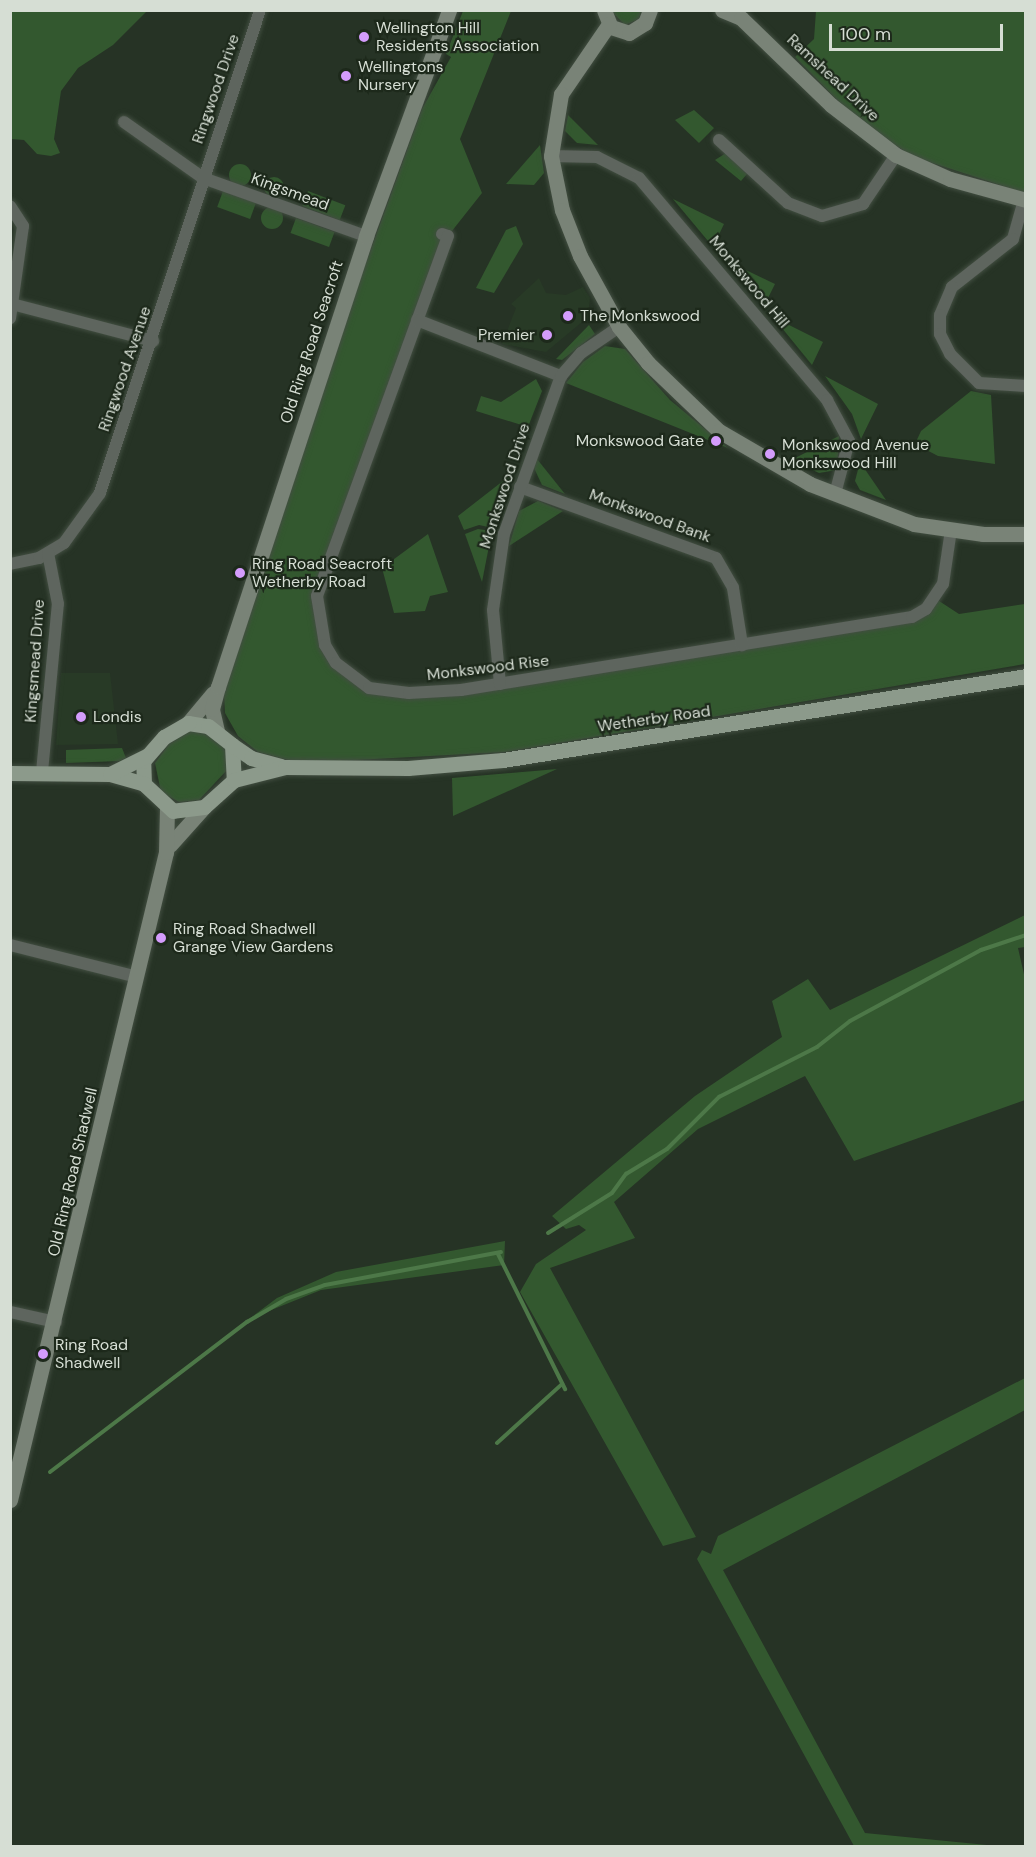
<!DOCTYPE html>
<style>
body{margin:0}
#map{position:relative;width:1036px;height:1857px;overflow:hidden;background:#263325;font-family:"DM Sans",sans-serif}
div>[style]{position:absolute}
.built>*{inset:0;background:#283a26}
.green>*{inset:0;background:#33582f;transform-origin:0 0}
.round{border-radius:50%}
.stream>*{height:4px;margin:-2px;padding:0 2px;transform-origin:2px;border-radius:2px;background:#4d7848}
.roads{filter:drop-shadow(0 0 2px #424e41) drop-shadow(0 0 2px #424e41)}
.street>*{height:12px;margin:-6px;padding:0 6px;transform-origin:6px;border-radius:6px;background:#5e655e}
.secondary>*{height:15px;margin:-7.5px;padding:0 7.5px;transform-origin:7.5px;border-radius:7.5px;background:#798377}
.primary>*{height:15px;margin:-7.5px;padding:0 7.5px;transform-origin:7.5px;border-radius:7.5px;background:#8c9a8b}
.dots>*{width:16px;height:16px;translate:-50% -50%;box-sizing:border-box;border:3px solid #1d291b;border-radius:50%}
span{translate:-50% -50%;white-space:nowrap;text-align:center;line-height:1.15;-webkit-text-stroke:4.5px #1d291b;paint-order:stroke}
.poi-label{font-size:16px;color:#d6ded4}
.left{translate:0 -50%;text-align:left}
.right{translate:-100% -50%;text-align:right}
.street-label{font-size:16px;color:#d6ded4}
.frame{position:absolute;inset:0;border:12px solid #d6ded4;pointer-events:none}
.scale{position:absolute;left:829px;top:24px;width:174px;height:27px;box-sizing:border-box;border:3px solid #d6ded4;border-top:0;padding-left:8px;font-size:18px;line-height:21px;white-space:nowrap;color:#d6ded4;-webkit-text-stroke:4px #1d291b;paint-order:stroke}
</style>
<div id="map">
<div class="built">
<i style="clip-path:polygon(539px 278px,546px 293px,566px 295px,583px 287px,590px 298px,588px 317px,546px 352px,502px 344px,516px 308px,511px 304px)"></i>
<i style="clip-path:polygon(61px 673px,110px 673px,118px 744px,56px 745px)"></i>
</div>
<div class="green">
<i style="clip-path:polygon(10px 11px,147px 11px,113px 45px,78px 68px,61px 91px,54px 139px,60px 153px,51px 156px,37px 154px,24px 140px,11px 139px)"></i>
<i style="clip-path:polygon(463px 11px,511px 11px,460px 139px,482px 193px,448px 236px,317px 596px,325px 645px,353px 678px,409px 693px,896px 620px,936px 599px,959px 614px,1025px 604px,1025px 664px,505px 752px,300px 763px,258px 752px,238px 736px,225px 713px,224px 694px,351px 304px,422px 109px,451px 57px,446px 54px)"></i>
<i style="clip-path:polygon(611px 11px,641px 11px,639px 19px,625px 25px)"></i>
<i style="clip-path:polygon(816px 11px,1025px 11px,1025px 193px,914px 157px,859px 122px,795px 57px,814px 39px)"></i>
<i style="clip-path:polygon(694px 110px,714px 128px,699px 143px,675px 120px)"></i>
<i style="clip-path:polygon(568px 115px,598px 145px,577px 143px,565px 131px)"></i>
<i style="clip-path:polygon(540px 145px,544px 173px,534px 185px,506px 184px)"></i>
<i style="clip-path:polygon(726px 153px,747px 174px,741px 181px,715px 160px)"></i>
<i class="round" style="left:229px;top:164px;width:22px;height:22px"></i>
<i class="round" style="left:264px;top:177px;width:20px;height:20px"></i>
<i style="left:223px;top:191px;width:35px;height:17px;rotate:20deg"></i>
<i style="left:308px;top:191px;width:40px;height:16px;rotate:21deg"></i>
<i style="clip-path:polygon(673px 199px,724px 224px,713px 247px)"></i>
<i class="round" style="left:261px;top:207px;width:22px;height:22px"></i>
<i style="left:296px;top:218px;width:41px;height:16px;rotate:20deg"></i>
<i style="clip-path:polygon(516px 226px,523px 244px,494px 293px,476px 288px,506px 230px)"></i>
<i style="clip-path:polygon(725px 260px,775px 284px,764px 306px)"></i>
<i style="clip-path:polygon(773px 317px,823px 342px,812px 365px)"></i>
<i style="clip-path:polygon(589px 325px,595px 334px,562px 360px,556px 359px)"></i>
<i style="clip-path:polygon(605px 346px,625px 349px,670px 400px,728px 448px,566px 383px,583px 362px)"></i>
<i style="clip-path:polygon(825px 376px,878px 404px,861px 439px,852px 414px)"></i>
<i style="clip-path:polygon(536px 379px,542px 391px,528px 427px,476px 411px,481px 396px,501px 402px)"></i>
<i style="clip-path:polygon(971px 391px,991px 395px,995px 464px,938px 456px,915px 444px,921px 431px)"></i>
<i style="clip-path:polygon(839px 436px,837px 470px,819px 473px,791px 460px)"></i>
<i style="clip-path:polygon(537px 459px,565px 494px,542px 485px,534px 468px)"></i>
<i style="clip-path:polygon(860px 462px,886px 500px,860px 490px,855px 481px)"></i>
<i style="clip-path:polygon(512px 474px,493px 528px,479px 525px,464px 530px,458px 516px)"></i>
<i style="clip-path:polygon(538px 501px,563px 511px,509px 546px,519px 511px)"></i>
<i style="clip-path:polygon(478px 529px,492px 531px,482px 582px,465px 534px)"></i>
<i style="clip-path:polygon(428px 534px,448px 592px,430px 596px,425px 611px,394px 613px,382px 568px)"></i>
<i style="clip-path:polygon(191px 731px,211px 734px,226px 748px,228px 769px,199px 800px,179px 802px,161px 792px,155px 763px,169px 744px)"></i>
<i style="clip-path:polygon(122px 748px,126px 758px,120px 761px,66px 763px,66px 750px)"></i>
<i style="clip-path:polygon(557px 769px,453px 816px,452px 778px)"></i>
<i style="clip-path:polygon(1025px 915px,1025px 947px,1018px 948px,1026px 983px,1025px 1100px,854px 1161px,805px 1076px,698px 1129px,614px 1202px,635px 1238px,550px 1268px,696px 1537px,663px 1546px,520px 1292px,536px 1264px,586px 1230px,579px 1225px,566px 1229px,552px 1216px,695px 1096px,782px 1037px,772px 1001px,808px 979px,830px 1010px)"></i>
<i style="clip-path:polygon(505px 1241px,504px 1265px,321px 1290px,249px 1319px,277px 1298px,336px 1272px)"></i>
<i style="clip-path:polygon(1025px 1378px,1025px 1410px,723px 1570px,865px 1833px,997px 1846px,854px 1846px,697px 1559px,702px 1550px,711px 1554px,718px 1536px)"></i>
</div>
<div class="stream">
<i style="left:548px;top:1233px;width:75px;rotate:-32deg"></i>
<i style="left:612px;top:1193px;width:24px;rotate:-54deg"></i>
<i style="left:626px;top:1174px;width:48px;rotate:-31.4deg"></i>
<i style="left:667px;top:1149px;width:74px;rotate:-45deg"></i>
<i style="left:719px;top:1097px;width:110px;rotate:-27deg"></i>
<i style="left:817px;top:1047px;width:42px;rotate:-38.2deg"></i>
<i style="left:850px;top:1021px;width:149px;rotate:-28.5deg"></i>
<i style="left:981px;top:950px;width:47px;rotate:-18.4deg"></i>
<i style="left:498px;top:1254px;width:151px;rotate:63.6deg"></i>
<i style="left:497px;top:1443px;width:88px;rotate:-42.2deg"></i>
<i style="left:50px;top:1472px;width:248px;rotate:-37.3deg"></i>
<i style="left:247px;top:1322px;width:45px;rotate:-30.5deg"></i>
<i style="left:286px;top:1299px;width:41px;rotate:-19.7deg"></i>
<i style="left:325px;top:1285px;width:179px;rotate:-10.6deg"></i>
</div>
<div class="roads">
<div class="street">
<i style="left:124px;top:122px;width:97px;rotate:35.3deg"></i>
<i style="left:203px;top:178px;width:173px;rotate:19.6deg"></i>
<i style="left:719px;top:140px;width:93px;rotate:42.4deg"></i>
<i style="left:788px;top:203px;width:36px;rotate:21deg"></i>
<i style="left:822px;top:216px;width:43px;rotate:-16.3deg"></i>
<i style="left:863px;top:204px;width:59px;rotate:-56deg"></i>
<i style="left:551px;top:156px;width:46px;rotate:1.2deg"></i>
<i style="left:597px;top:157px;width:47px;rotate:26.6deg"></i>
<i style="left:639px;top:178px;width:291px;rotate:49.7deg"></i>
<i style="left:827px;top:400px;width:47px;rotate:61.8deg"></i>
<i style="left:849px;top:441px;width:55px;rotate:104.8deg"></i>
<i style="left:1024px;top:200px;width:41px;rotate:105.8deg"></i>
<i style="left:1013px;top:239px;width:78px;rotate:141.8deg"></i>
<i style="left:952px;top:287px;width:30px;rotate:113deg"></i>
<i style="left:940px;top:315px;width:19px;rotate:90deg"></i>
<i style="left:940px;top:334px;width:22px;rotate:63deg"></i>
<i style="left:950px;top:354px;width:41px;rotate:45deg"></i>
<i style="left:979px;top:383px;width:47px;rotate:3.7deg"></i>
<i style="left:10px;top:206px;width:24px;rotate:57deg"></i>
<i style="left:23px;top:226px;width:93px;rotate:98deg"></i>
<i style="left:442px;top:234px;width:6px;rotate:18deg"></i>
<i style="left:448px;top:236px;width:383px;rotate:110deg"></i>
<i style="left:317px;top:596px;width:50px;rotate:80.7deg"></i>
<i style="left:325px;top:645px;width:21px;rotate:59deg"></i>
<i style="left:336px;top:663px;width:41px;rotate:37.1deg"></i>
<i style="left:369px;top:688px;width:40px;rotate:7.1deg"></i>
<i style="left:409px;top:693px;width:52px;rotate:-3.3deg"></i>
<i style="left:461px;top:690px;width:457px;rotate:-9.2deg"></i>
<i style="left:912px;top:617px;width:16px;rotate:-30deg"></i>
<i style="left:926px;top:609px;width:30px;rotate:-56deg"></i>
<i style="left:943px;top:584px;width:55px;rotate:-81.6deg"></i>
<i style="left:12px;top:304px;width:146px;rotate:14.7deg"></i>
<i style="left:417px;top:320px;width:155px;rotate:21.3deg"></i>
<i style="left:520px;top:487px;width:208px;rotate:19.9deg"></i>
<i style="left:716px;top:558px;width:34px;rotate:60deg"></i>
<i style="left:733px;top:588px;width:58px;rotate:81deg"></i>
<i style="left:10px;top:564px;width:30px;rotate:-12deg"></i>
<i style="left:39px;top:558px;width:29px;rotate:-31deg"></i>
<i style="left:64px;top:543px;width:62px;rotate:-54.2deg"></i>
<i style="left:100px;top:493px;width:509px;rotate:-71.67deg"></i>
<i style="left:500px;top:684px;width:74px;rotate:-95.4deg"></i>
<i style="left:493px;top:610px;width:77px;rotate:-81.8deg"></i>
<i style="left:504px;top:534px;width:168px;rotate:-70.2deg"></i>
<i style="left:561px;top:376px;width:30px;rotate:-49deg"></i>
<i style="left:581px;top:353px;width:46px;rotate:-34.4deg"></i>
<i style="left:42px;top:772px;width:169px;rotate:-84.6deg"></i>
<i style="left:58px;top:604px;width:52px;rotate:-101.1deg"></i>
<i style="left:10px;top:945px;width:131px;rotate:14.1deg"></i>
<i style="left:10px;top:1312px;width:47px;rotate:12.3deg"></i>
</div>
<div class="secondary">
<i style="left:604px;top:10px;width:18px;rotate:68deg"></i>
<i style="left:611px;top:27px;width:19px;rotate:18deg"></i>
<i style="left:629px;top:33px;width:19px;rotate:-32deg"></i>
<i style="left:645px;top:23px;width:14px;rotate:-69deg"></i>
<i style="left:722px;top:10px;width:21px;rotate:23deg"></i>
<i style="left:741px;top:18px;width:125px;rotate:44deg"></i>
<i style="left:831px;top:105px;width:82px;rotate:37.6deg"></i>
<i style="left:896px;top:155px;width:59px;rotate:24deg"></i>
<i style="left:950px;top:179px;width:79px;rotate:15.4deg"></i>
<i style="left:609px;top:24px;width:85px;rotate:124.4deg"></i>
<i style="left:561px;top:94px;width:63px;rotate:99.2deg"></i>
<i style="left:551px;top:156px;width:55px;rotate:78.5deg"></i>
<i style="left:562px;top:210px;width:49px;rotate:68.6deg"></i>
<i style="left:580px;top:256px;width:81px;rotate:61.2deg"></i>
<i style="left:619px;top:327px;width:46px;rotate:51.1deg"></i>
<i style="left:648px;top:363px;width:98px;rotate:43.8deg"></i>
<i style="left:719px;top:431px;width:105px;rotate:30.2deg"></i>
<i style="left:810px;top:484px;width:111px;rotate:21deg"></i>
<i style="left:914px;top:524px;width:70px;rotate:8.2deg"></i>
<i style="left:983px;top:534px;width:43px"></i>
<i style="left:188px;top:723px;width:39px;rotate:-50deg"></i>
<i style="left:217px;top:731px;width:23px;rotate:-103deg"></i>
<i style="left:212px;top:709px;width:23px;rotate:-75deg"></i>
<i style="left:218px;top:687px;width:475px;rotate:-71.8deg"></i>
<i style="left:366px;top:236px;width:241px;rotate:-69.8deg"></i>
<i style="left:170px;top:845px;width:51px;rotate:-48.2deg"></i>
<i style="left:10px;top:1500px;width:667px;rotate:-76.46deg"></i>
<i style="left:166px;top:852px;width:43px;rotate:-88.7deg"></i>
</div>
<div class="primary">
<i style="left:188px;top:723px;width:20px;rotate:9deg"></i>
<i style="left:208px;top:726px;width:31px;rotate:38deg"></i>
<i style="left:232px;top:745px;width:35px;rotate:87deg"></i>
<i style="left:234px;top:780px;width:40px;rotate:138deg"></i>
<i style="left:204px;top:807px;width:31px;rotate:173deg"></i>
<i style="left:173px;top:811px;width:40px;rotate:-137deg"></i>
<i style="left:144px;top:784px;width:23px;rotate:-92deg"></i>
<i style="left:143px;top:761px;width:32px;rotate:-49deg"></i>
<i style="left:164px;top:737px;width:28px;rotate:-30deg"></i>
<i style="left:232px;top:745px;width:23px;rotate:34deg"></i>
<i style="left:251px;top:758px;width:31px;rotate:15deg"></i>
<i style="left:10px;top:773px;width:100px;rotate:0.6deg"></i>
<i style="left:110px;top:774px;width:35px;rotate:16deg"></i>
<i style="left:110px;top:774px;width:40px;rotate:-26.6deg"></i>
<i style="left:234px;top:780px;width:53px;rotate:-14.3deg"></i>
<i style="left:285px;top:767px;width:123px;rotate:0.5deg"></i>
<i style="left:408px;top:768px;width:95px;rotate:-4.8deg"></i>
<i style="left:503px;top:760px;width:530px;rotate:-9.12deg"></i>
</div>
</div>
<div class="dots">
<i style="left:364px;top:37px;background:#d49cfc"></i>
<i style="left:346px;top:76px;background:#d49cfc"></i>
<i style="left:568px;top:316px;background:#d49cfc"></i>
<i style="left:547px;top:335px;background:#d49cfc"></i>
<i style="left:716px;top:441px;background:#d49cfc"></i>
<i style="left:770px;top:454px;background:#d49cfc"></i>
<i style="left:240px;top:573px;background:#d49cfc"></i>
<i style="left:81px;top:717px;background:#d49cfc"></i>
<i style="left:161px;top:938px;background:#d49cfc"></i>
<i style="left:43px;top:1354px;background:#d49cfc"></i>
</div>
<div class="poi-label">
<span class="left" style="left:376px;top:37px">Wellington Hill<br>Residents Association</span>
<span class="left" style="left:358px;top:76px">Wellingtons<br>Nursery</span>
<span class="left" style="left:580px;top:316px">The Monkswood</span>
<span class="right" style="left:535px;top:335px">Premier</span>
<span class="right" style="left:704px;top:441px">Monkswood Gate</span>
<span class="left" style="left:782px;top:454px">Monkswood Avenue<br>Monkswood Hill</span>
<span class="left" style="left:252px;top:573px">Ring Road Seacroft<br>Wetherby Road</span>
<span class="left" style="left:93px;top:717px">Londis</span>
<span class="left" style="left:173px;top:938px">Ring Road Shadwell<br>Grange View Gardens</span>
<span class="left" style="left:55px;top:1354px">Ring Road<br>Shadwell</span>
</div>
<div class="street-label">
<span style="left:833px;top:78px;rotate:43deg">Ramshead Drive</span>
<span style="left:216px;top:89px;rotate:-71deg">Ringwood Drive</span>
<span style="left:290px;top:192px;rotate:20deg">Kingsmead</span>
<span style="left:749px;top:282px;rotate:50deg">Monkswood Hill</span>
<span style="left:312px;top:342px;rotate:-72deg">Old Ring Road Seacroft</span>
<span style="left:125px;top:369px;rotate:-71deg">Ringwood Avenue</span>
<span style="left:505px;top:486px;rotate:-72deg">Monkswood Drive</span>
<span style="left:650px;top:516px;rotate:20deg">Monkswood Bank</span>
<span style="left:35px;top:661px;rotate:-86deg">Kingsmead Drive</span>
<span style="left:488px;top:668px;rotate:-7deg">Monkswood Rise</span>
<span style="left:654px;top:719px;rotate:-8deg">Wetherby Road</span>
<span style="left:73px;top:1172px;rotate:-77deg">Old Ring Road Shadwell</span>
</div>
<div class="frame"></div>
<div class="scale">100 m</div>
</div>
